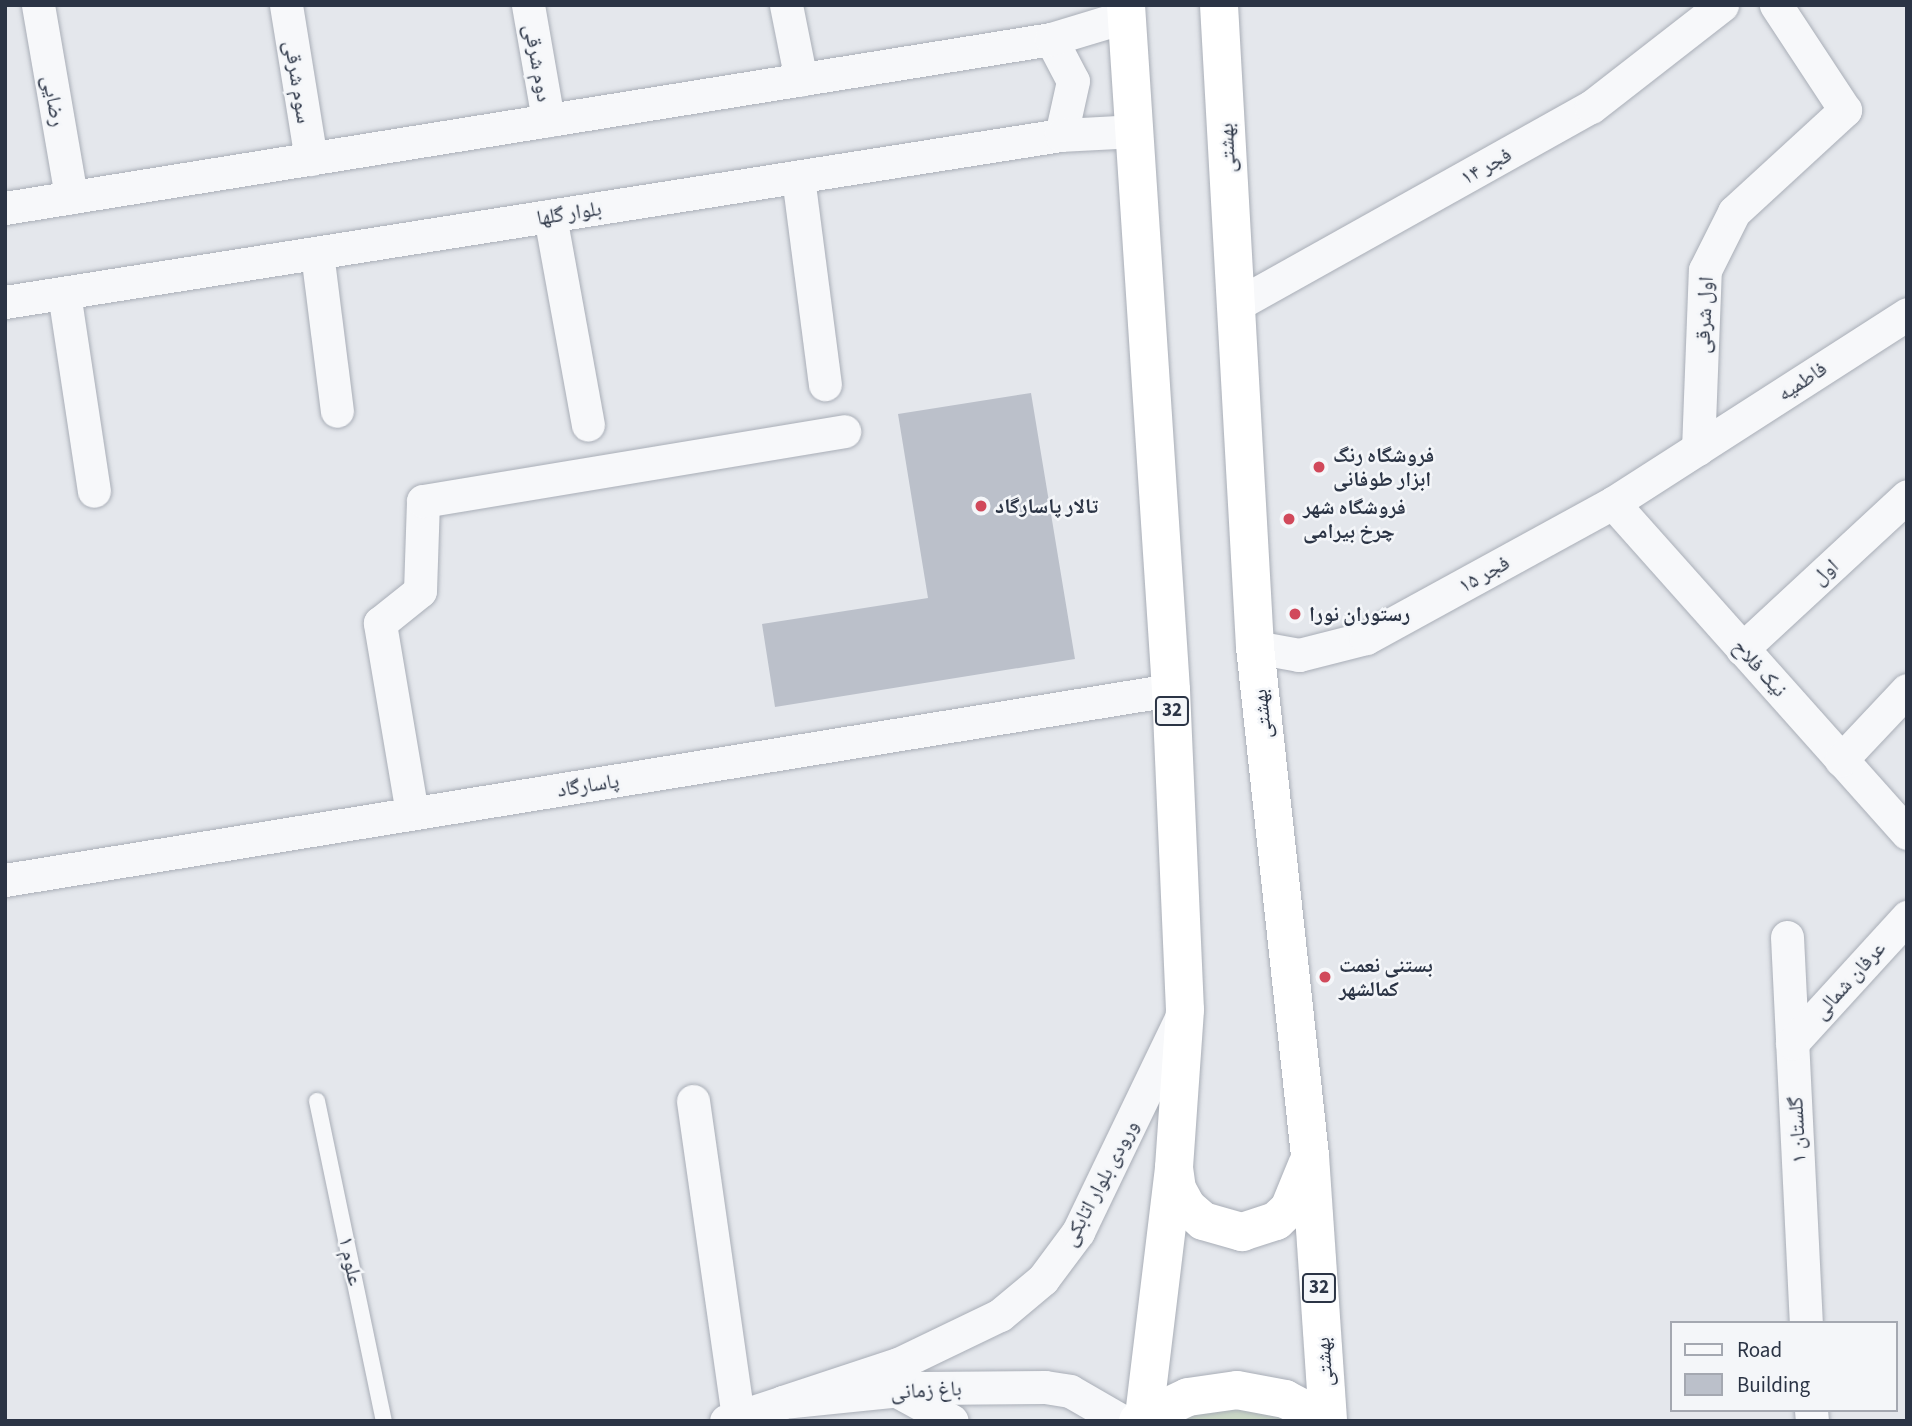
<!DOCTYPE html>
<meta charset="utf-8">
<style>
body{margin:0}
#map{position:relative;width:1912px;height:1426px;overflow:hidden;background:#e4e7ec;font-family:"Source Sans 3","Noto Naskh Arabic",sans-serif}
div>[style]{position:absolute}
.green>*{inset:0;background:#c9d6c5}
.building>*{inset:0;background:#bbc0ca}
.roads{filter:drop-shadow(0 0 2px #a9aeb7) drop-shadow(0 0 2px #a9aeb7)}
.lane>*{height:16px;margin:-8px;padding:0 8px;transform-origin:8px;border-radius:8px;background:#f7f8fa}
.street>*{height:33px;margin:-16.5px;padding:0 16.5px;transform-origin:16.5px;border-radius:16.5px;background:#f7f8fa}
.highway>*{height:38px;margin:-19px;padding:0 19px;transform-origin:19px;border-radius:19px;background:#fff}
.dots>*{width:19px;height:19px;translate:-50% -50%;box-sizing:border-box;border:4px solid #f4f6f9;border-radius:50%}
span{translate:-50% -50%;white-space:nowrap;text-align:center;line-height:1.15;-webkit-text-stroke:5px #f4f6f9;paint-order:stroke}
.shield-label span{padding:2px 5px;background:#f4f6f9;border:2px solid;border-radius:5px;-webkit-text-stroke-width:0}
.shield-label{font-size:19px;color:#2b3445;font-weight:700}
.street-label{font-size:21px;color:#2b3445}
.poi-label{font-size:21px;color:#2b3445;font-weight:700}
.left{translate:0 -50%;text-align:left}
.frame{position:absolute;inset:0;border:7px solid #2b3445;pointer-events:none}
.legend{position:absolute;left:1670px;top:1321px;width:228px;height:91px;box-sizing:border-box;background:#f4f6f9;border:2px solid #a4a8b1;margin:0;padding:9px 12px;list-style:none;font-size:21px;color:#2b3445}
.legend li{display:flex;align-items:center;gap:14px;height:35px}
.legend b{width:35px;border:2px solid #a4a8b1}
</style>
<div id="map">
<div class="green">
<i style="clip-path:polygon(1249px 1406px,1298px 1421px,1173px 1421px,1201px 1409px)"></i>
</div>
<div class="building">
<i style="clip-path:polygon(1031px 393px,1075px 659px,775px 707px,762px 624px,928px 598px,898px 414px)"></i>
</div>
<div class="roads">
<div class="lane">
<i style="left:317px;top:1101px;width:327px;rotate:78.2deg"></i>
</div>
<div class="street">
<i style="left:38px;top:5px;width:195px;rotate:80.2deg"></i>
<i style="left:286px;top:5px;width:156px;rotate:80.8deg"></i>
<i style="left:528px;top:5px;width:117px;rotate:80.1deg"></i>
<i style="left:786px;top:5px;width:76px;rotate:78.7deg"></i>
<i style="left:1051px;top:39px;width:47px;rotate:62.4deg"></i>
<i style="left:1073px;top:81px;width:55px;rotate:102.5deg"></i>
<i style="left:798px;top:177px;width:209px;rotate:82.6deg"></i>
<i style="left:5px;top:208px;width:1060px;rotate:-9.18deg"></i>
<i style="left:1051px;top:39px;width:79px;rotate:-16.8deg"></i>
<i style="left:550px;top:216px;width:212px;rotate:79.7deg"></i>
<i style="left:317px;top:253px;width:159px;rotate:82.8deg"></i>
<i style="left:64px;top:293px;width:200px;rotate:81.4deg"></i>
<i style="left:5px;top:302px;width:1069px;rotate:-8.99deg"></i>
<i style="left:1061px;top:135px;width:73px;rotate:-3.1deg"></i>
<i style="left:1236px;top:305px;width:406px;rotate:-29.2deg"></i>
<i style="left:1591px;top:107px;width:166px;rotate:-37.9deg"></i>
<i style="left:1698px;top:449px;width:179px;rotate:-87.8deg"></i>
<i style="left:1705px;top:270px;width:65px;rotate:-63.4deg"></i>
<i style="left:1734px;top:212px;width:151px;rotate:-42.6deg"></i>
<i style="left:1845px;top:110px;width:126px;rotate:-123.3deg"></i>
<i style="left:1613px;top:503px;width:442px;rotate:48.3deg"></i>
<i style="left:1255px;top:647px;width:45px;rotate:10.3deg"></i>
<i style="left:1299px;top:655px;width:69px;rotate:-14.2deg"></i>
<i style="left:1366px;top:638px;width:281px;rotate:-28.7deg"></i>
<i style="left:1613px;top:503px;width:350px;rotate:-32.7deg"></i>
<i style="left:1742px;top:649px;width:225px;rotate:-42.8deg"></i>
<i style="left:1841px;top:760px;width:96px;rotate:-46.7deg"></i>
<i style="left:412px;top:813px;width:193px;rotate:-99.6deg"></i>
<i style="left:380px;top:623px;width:51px;rotate:-38.7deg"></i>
<i style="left:420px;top:591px;width:90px;rotate:-88.1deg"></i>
<i style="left:423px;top:501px;width:427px;rotate:-9.4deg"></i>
<i style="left:5px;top:880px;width:1181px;rotate:-9.26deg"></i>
<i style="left:1787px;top:937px;width:386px;rotate:87.2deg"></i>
<i style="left:1792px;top:1043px;width:171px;rotate:-47.6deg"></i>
<i style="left:693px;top:1101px;width:319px;rotate:81.9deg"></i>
<i style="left:899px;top:1392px;width:60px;rotate:28.7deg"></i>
<i style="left:783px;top:1402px;width:121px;rotate:-18.3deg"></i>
<i style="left:898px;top:1364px;width:113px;rotate:-25.7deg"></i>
<i style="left:1000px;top:1315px;width:56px;rotate:-39.9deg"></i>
<i style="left:1043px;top:1279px;width:59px;rotate:-53.3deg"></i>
<i style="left:1078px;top:1232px;width:237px;rotate:-64.3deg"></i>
<i style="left:1811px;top:1410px;width:11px;rotate:85deg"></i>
<i style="left:726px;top:1421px;width:60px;rotate:-18.4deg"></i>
<i style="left:783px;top:1402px;width:140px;rotate:-5.8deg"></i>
<i style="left:922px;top:1388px;width:123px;rotate:-0.5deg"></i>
<i style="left:1045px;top:1387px;width:25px;rotate:9deg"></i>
<i style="left:1070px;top:1391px;width:60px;rotate:30deg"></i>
</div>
<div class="highway">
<i style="left:1126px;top:5px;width:686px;rotate:86.24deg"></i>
<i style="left:1171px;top:690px;width:320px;rotate:87.5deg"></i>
<i style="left:1185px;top:1010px;width:158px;rotate:94deg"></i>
<i style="left:1174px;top:1168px;width:251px;rotate:96.9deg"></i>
<i style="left:1219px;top:5px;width:643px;rotate:86.79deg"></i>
<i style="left:1255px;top:647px;width:512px;rotate:83.83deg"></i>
<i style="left:1310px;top:1156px;width:266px;rotate:86.1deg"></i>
<i style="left:1174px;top:1168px;width:21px;rotate:82deg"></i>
<i style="left:1177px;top:1189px;width:21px;rotate:61deg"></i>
<i style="left:1187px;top:1207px;width:21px;rotate:41deg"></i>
<i style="left:1203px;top:1221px;width:41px;rotate:15.8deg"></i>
<i style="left:1242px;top:1232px;width:36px;rotate:-18deg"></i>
<i style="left:1276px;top:1221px;width:18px;rotate:-43deg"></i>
<i style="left:1289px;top:1209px;width:48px;rotate:-67.8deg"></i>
<i style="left:1138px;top:1421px;width:55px;rotate:-25.6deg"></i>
<i style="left:1188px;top:1397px;width:49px;rotate:-8.1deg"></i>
<i style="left:1237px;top:1390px;width:49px;rotate:10.6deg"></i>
<i style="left:1285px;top:1399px;width:47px;rotate:27.6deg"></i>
</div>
</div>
<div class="dots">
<i style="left:1319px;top:467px;background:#d1495b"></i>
<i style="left:981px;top:506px;background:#d1495b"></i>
<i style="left:1289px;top:519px;background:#d1495b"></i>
<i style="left:1295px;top:614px;background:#d1495b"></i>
<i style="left:1325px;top:977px;background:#d1495b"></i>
</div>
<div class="shield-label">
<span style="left:1172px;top:711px">32</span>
<span style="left:1319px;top:1288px">32</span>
</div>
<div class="street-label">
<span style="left:538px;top:63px;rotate:80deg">دوم شرقی</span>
<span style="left:298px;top:82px;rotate:81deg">سوم شرقی</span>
<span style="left:54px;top:101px;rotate:80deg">رضایی</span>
<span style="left:1227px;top:148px;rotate:-93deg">بهشتی</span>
<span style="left:1486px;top:166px;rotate:-29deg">فجر ۱۴</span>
<span style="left:569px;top:213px;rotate:-9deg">بلوار گلها</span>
<span style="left:1704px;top:315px;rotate:-87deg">اول شرقی</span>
<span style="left:1802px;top:381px;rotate:-33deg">فاطمیه</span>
<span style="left:1825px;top:572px;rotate:-43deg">اول</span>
<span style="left:1484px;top:574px;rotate:-29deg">فجر ۱۵</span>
<span style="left:1760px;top:668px;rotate:48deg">نیک فلاح</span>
<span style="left:1262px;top:714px;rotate:-96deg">بهشتی</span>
<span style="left:588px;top:785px;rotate:-9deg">پاسارگاد</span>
<span style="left:1849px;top:980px;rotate:-48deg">عرفان شمالی</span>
<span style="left:1797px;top:1130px;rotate:-93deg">گلستان ۱</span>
<span style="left:1100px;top:1183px;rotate:-62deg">ورودی بلوار اتابکی</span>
<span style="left:351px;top:1261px;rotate:78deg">علوم ۱</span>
<span style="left:1324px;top:1362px;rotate:-94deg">بهشتی</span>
<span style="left:926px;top:1390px;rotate:-3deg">باغ زمانی</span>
</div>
<div class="poi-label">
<span class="left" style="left:1333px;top:467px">فروشگاه رنگ<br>ابزار طوفانی</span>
<span class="left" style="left:995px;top:506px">تالار پاسارگاد</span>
<span class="left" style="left:1303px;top:519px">فروشگاه شهر<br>چرخ بیرامی</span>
<span class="left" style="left:1309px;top:614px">رستوران نورا</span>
<span class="left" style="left:1339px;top:977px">بستنی نعمت<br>کمالشهر</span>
</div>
<div class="frame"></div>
<ul class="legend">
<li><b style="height:9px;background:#f7f8fa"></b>Road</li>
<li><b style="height:19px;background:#bbc0ca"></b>Building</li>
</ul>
</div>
